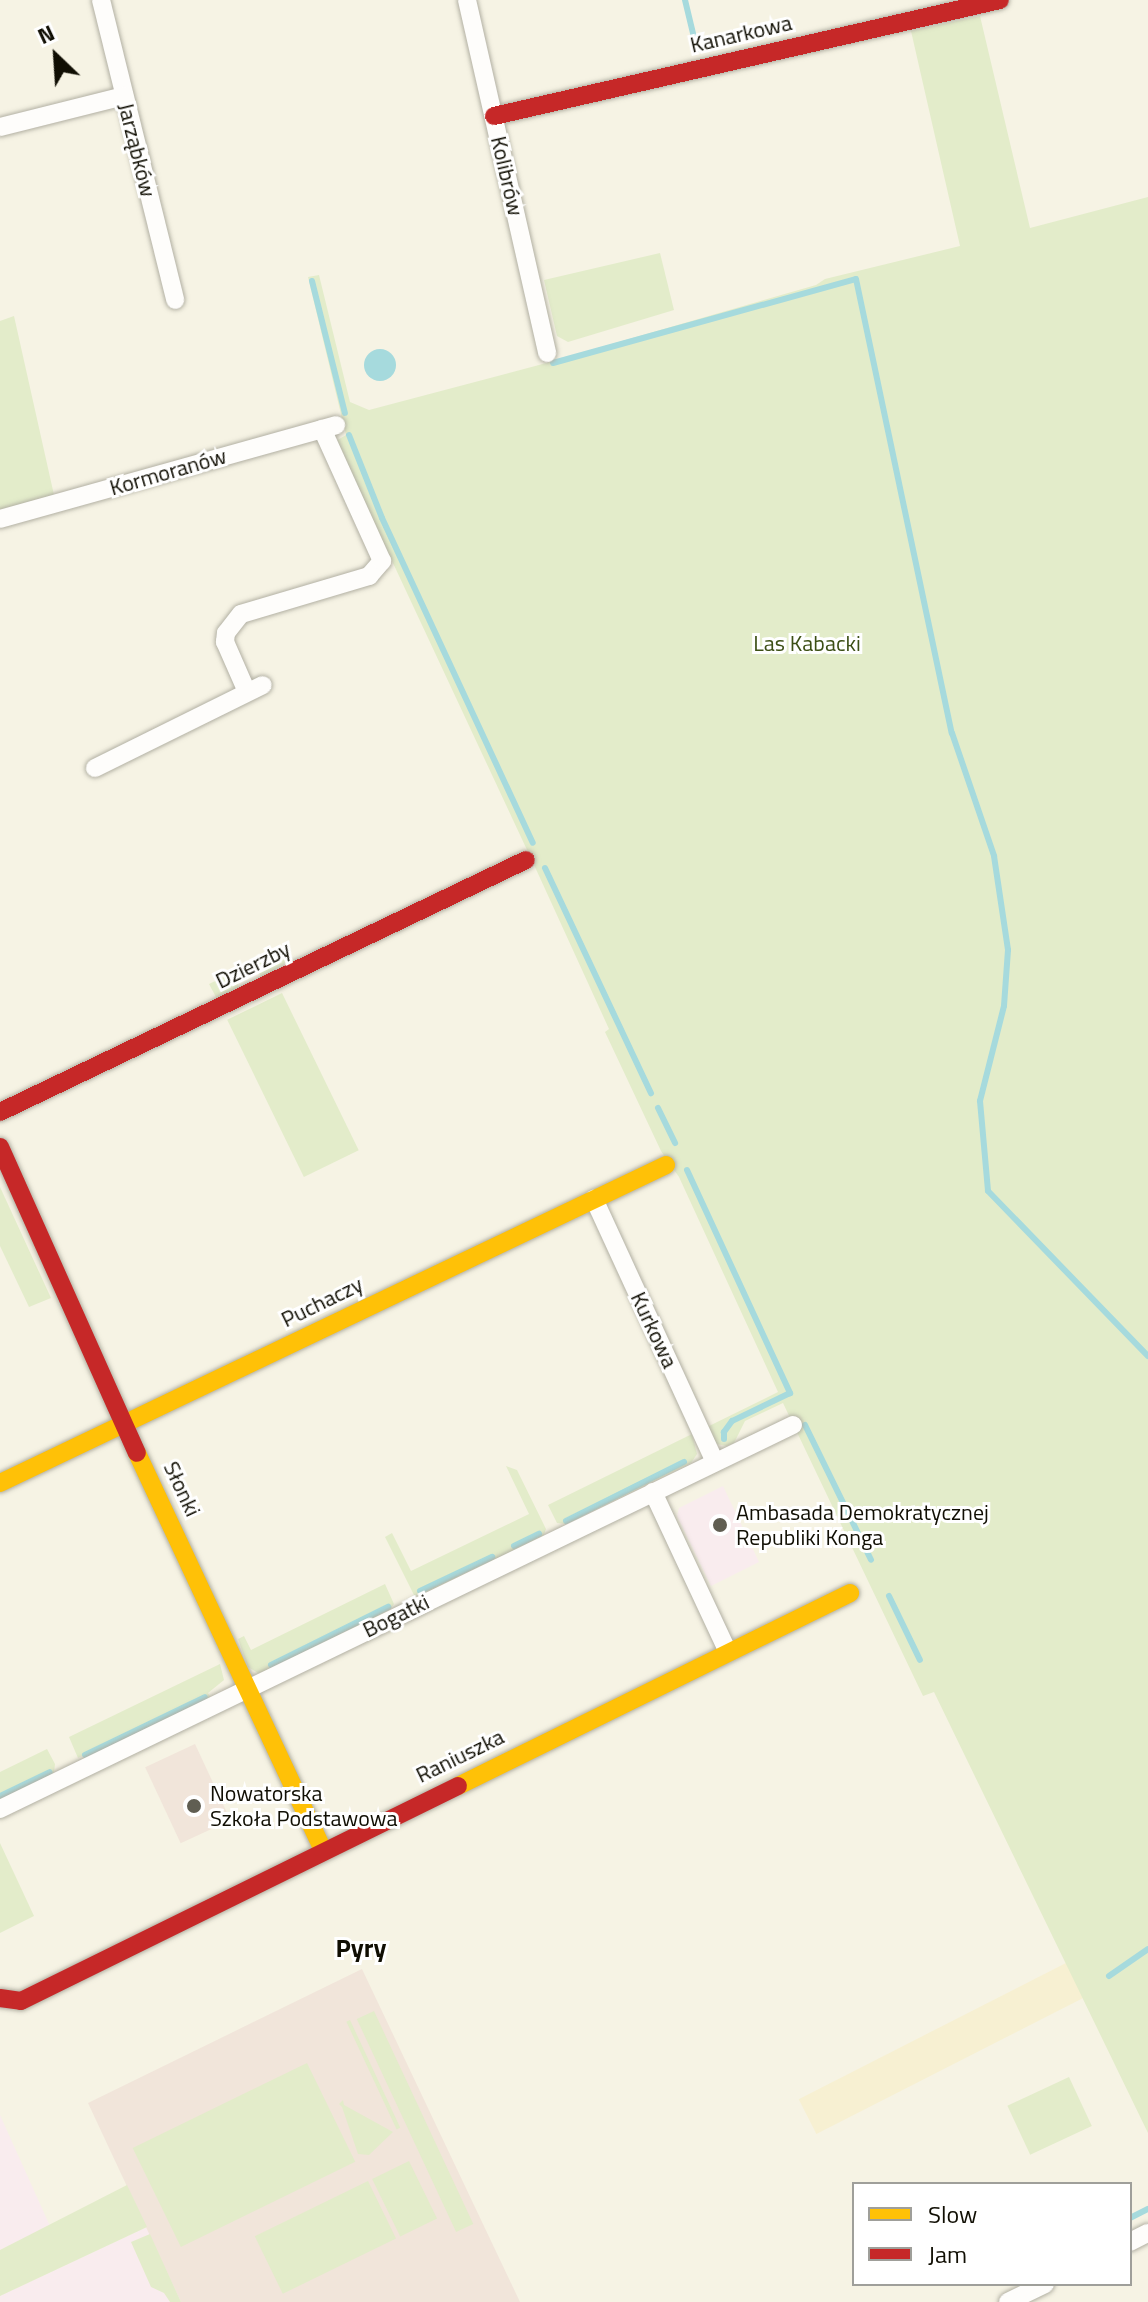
<!DOCTYPE html>
<meta charset="utf-8">
<style>
body{margin:0}
#map{position:relative;width:1148px;height:2302px;overflow:hidden;background:#f6f3e4;font-family:"Titillium Web",sans-serif}
div>[style]{position:absolute}
.commercial>*{inset:0;background:#f9ecee}
.built>*{inset:0;background:#f7f0d2;transform-origin:0 0}
.education>*{inset:0;background:#f1e5da;transform-origin:0 0}
.green>*{inset:0;background:#e3ecca;transform-origin:0 0}
.water>*{inset:0;background:#a6dadd}
.round{border-radius:50%}
.stream>*{height:6px;margin:-3px;padding:0 3px;transform-origin:3px;border-radius:3px;background:#a6dadd}
.roads{filter:drop-shadow(0 0 2px #b2b0a3) drop-shadow(0 0 2px #b2b0a3)}
.street>*{height:18px;margin:-9px;padding:0 9px;transform-origin:9px;border-radius:9px;background:#fefdfb}
.slow>*{height:18px;margin:-9px;padding:0 9px;transform-origin:9px;border-radius:9px;background:#ffc107}
.jam>*{height:18px;margin:-9px;padding:0 9px;transform-origin:9px;border-radius:9px;background:#c62828}
.dots>*{width:22px;height:22px;translate:-50% -50%;box-sizing:border-box;border:4px solid #fff;border-radius:50%}
span{translate:-50% -50%;white-space:nowrap;text-align:center;line-height:1.15;-webkit-text-stroke:6px #fff;paint-order:stroke}
.street-label{font-size:22px;color:#100e03}
.park-label{font-size:22px;color:#3c4f15}
.poi-label{font-size:22px;color:#100e03}
.left{translate:0 -50%;text-align:left}
.quarter-label{font-size:26px;color:#100e03;font-weight:700}
.legend{position:absolute;left:852px;top:2182px;width:280px;height:104px;box-sizing:border-box;background:#fff;border:2px solid #9f9f9a;margin:0;padding:10px 14px;list-style:none;font-size:24px;color:#100e03}
.legend li{display:flex;align-items:center;gap:16px;height:40px}
.legend b{width:40px;border:2px solid #9f9f9a}
.north{position:absolute;left:16px;top:16px;width:80px;height:80px;-webkit-text-stroke:6px #fff;paint-order:stroke;rotate:335deg;font-size:22px;font-weight:700;line-height:32px;text-align:center;color:#100e03}
.north::after{content:'';display:block;margin:auto;width:28px;height:36px;background:#100e03;clip-path:polygon(50% 0,100% 100%,50% 72%,0 100%)}
</style>
<div id="map">
<div class="commercial">
<i style="clip-path:polygon(723px 1486px,759px 1562px,711px 1586px,677px 1516px,679px 1508px)"></i>
<i style="clip-path:polygon(0 2115px,50px 2226px,0 2250px)"></i>
<i style="clip-path:polygon(147px 2227px,181px 2302px,0 2302px,0 2296px)"></i>
</div>
<div class="built">
<i style="left:1066px;top:1963px;width:39px;height:300px;rotate:63deg"></i>
</div>
<div class="education">
<i style="left:195px;top:1744px;width:84px;height:55px;rotate:65deg"></i>
<i style="clip-path:polygon(362px 1969px,520px 2302px,181px 2302px,88px 2103px)"></i>
</div>
<div class="green">
<i style="clip-path:polygon(980px 16px,1030px 228px,1148px 197px,1148px 2133px,934px 1692px,923px 1696px,783px 1403px,745px 1421px,734px 1443px,727px 1446px,717px 1444px,707px 1427px,778px 1392px,679px 1177px,661px 1151px,605px 1032px,609px 1029px,535px 867px,336px 441px,346px 435px,308px 277px,319px 275px,350px 402px,369px 410px,539px 365px,816px 285px,825px 279px,960px 246px,911px 31px)"></i>
<i style="clip-path:polygon(660px 253px,674px 310px,568px 342px,557px 336px,544px 280px)"></i>
<i style="clip-path:polygon(14px 316px,54px 495px,0 510px,0 321px)"></i>
<i style="clip-path:polygon(290px 953px,291px 960px,262px 977px,250px 964px,264px 957px,267px 964px)"></i>
<i style="clip-path:polygon(236px 971px,239px 989px,217px 999px,209px 984px)"></i>
<i style="left:282px;top:993px;width:175px;height:61px;rotate:64deg"></i>
<i style="clip-path:polygon(0 1187px,51px 1298px,29px 1307px,0 1246px)"></i>
<i style="clip-path:polygon(692px 1434px,697px 1454px,691px 1463px,566px 1524px,557px 1523px,548px 1505px)"></i>
<i style="clip-path:polygon(506px 1466px,517px 1470px,546px 1529px,543px 1537px,419px 1596px,414px 1595px,385px 1537px,392px 1533px,411px 1571px,529px 1514px)"></i>
<i style="clip-path:polygon(385px 1584px,394px 1604px,389px 1611px,266px 1672px,258px 1673px,248px 1667px,238px 1639px,244px 1636px,251px 1650px)"></i>
<i style="clip-path:polygon(220px 1664px,224px 1680px,208px 1693px,211px 1698px,78px 1758px,69px 1737px)"></i>
<i style="clip-path:polygon(47px 1749px,55px 1764px,54px 1773px,0 1800px,0 1772px)"></i>
<i style="clip-path:polygon(0 1843px,34px 1916px,0 1933px)"></i>
<i style="left:374px;top:2011px;width:235px;height:19px;rotate:65deg"></i>
<i style="left:350px;top:2020px;width:119px;height:4px;rotate:65deg"></i>
<i style="left:307px;top:2063px;width:110px;height:194px;rotate:64deg"></i>
<i style="left:1069px;top:2077px;width:54px;height:68px;rotate:65deg"></i>
<i style="clip-path:polygon(343px 2100px,344px 2105px,393px 2132px,369px 2155px,358px 2154px,342px 2107px,339px 2104px)"></i>
<i style="left:409px;top:2161px;width:64px;height:41px;rotate:64deg"></i>
<i style="left:368px;top:2181px;width:64px;height:126px;rotate:64deg"></i>
<i style="clip-path:polygon(127px 2185px,147px 2227px,0 2296px,0 2250px)"></i>
<i style="clip-path:polygon(150px 2234px,181px 2302px,170px 2302px,164px 2293px,151px 2287px,131px 2242px)"></i>
</div>
<div class="water">
<i class="round" style="left:364px;top:349px;width:32px;height:32px"></i>
</div>
<div class="stream">
<i style="left:685px;top:0;width:51px;rotate:76.5deg"></i>
<i style="left:312px;top:281px;width:136px;rotate:76deg"></i>
<i style="left:553px;top:363px;width:314px;rotate:-15.5deg"></i>
<i style="left:856px;top:279px;width:464px;rotate:78.1deg"></i>
<i style="left:952px;top:733px;width:130px;rotate:71.1deg"></i>
<i style="left:994px;top:856px;width:95px;rotate:81.5deg"></i>
<i style="left:1008px;top:950px;width:56px;rotate:94.1deg"></i>
<i style="left:1004px;top:1006px;width:98px;rotate:104.2deg"></i>
<i style="left:980px;top:1101px;width:90px;rotate:84.9deg"></i>
<i style="left:988px;top:1191px;width:230px;rotate:45.9deg"></i>
<i style="left:349px;top:435px;width:89px;rotate:68.3deg"></i>
<i style="left:382px;top:518px;width:358px;rotate:65.1deg"></i>
<i style="left:545px;top:868px;width:249px;rotate:64.8deg"></i>
<i style="left:658px;top:1108px;width:39px;rotate:64deg"></i>
<i style="left:687px;top:1170px;width:246px;rotate:65.2deg"></i>
<i style="left:790px;top:1393px;width:64px;rotate:154.2deg"></i>
<i style="left:732px;top:1421px;width:14px;rotate:126deg"></i>
<i style="left:724px;top:1432px;width:7px;rotate:90deg"></i>
<i style="left:805px;top:1425px;width:150px;rotate:63.9deg"></i>
<i style="left:566px;top:1521px;width:132px;rotate:-26.6deg"></i>
<i style="left:514px;top:1546px;width:28px;rotate:-26deg"></i>
<i style="left:420px;top:1591px;width:80px;rotate:-25.3deg"></i>
<i style="left:889px;top:1596px;width:71px;rotate:64.2deg"></i>
<i style="left:271px;top:1665px;width:131px;rotate:-26.4deg"></i>
<i style="left:85px;top:1755px;width:133px;rotate:-25.8deg"></i>
<i style="left:0;top:1796px;width:55px;rotate:-25.6deg"></i>
<i style="left:1109px;top:1976px;width:47px;rotate:-34.7deg"></i>
<i style="left:1130px;top:2218px;width:20px;rotate:-27deg"></i>
</div>
<div class="roads">
<div class="street">
<i style="left:101px;top:0;width:309px;rotate:76.1deg"></i>
<i style="left:467px;top:0;width:362px;rotate:77.2deg"></i>
<i style="left:0;top:127px;width:128px;rotate:-14deg"></i>
<i style="left:0;top:519px;width:349px;rotate:-15.6deg"></i>
<i style="left:247px;top:692px;width:55px;rotate:-113.7deg"></i>
<i style="left:225px;top:642px;width:9px;rotate:-84deg"></i>
<i style="left:226px;top:633px;width:24px;rotate:-52deg"></i>
<i style="left:241px;top:614px;width:134px;rotate:-16.5deg"></i>
<i style="left:369px;top:576px;width:20px;rotate:-49deg"></i>
<i style="left:382px;top:561px;width:145px;rotate:-114.4deg"></i>
<i style="left:95px;top:768px;width:187px;rotate:-26.3deg"></i>
<i style="left:594px;top:1199px;width:289px;rotate:65.3deg"></i>
<i style="left:653px;top:1492px;width:177px;rotate:64.9deg"></i>
<i style="left:0;top:1809px;width:881px;rotate:-25.84deg"></i>
<i style="left:1130px;top:2242px;width:20px;rotate:-27deg"></i>
<i style="left:1008px;top:2302px;width:41px;rotate:-25.9deg"></i>
</div>
<div class="slow">
<i style="left:137px;top:1453px;width:438px;rotate:64.9deg"></i>
<i style="left:0;top:1483px;width:738px;rotate:-25.52deg"></i>
<i style="left:458px;top:1786px;width:437px;rotate:-26.2deg"></i>
</div>
<div class="jam">
<i style="left:494px;top:116px;width:519px;rotate:-12.91deg"></i>
<i style="left:0;top:1112px;width:583px;rotate:-25.6deg"></i>
<i style="left:0;top:1147px;width:335px;rotate:65.9deg"></i>
<i style="left:0;top:1998px;width:21px;rotate:8deg"></i>
<i style="left:21px;top:2001px;width:487px;rotate:-26.2deg"></i>
</div>
</div>
<div class="dots">
<i style="left:720px;top:1525px;background:#605e52"></i>
<i style="left:194px;top:1806px;background:#605e52"></i>
</div>
<div class="street-label">
<span style="left:741px;top:34px;rotate:-13deg">Kanarkowa</span>
<span style="left:137px;top:150px;rotate:76deg">Jarząbków</span>
<span style="left:507px;top:176px;rotate:77deg">Kolibrów</span>
<span style="left:168px;top:472px;rotate:-16deg">Kormoranów</span>
<span style="left:253px;top:965px;rotate:-26deg">Dzierzby</span>
<span style="left:322px;top:1302px;rotate:-26deg">Puchaczy</span>
<span style="left:654px;top:1330px;rotate:65deg">Kurkowa</span>
<span style="left:182px;top:1489px;rotate:65deg">Słonki</span>
<span style="left:396px;top:1616px;rotate:-26deg">Bogatki</span>
<span style="left:460px;top:1756px;rotate:-26deg">Raniuszka</span>
</div>
<div class="park-label">
<span style="left:807px;top:644px">Las Kabacki</span>
</div>
<div class="poi-label">
<span class="left" style="left:736px;top:1525px">Ambasada Demokratycznej<br>Republiki Konga</span>
<span class="left" style="left:210px;top:1806px">Nowatorska<br>Szkoła Podstawowa</span>
</div>
<div class="quarter-label">
<span style="left:361px;top:1948px">Pyry</span>
</div>
<ul class="legend">
<li><b style="height:10px;background:#ffc107"></b>Slow</li>
<li><b style="height:10px;background:#c62828"></b>Jam</li>
</ul>
<div class="north">N</div>
</div>
